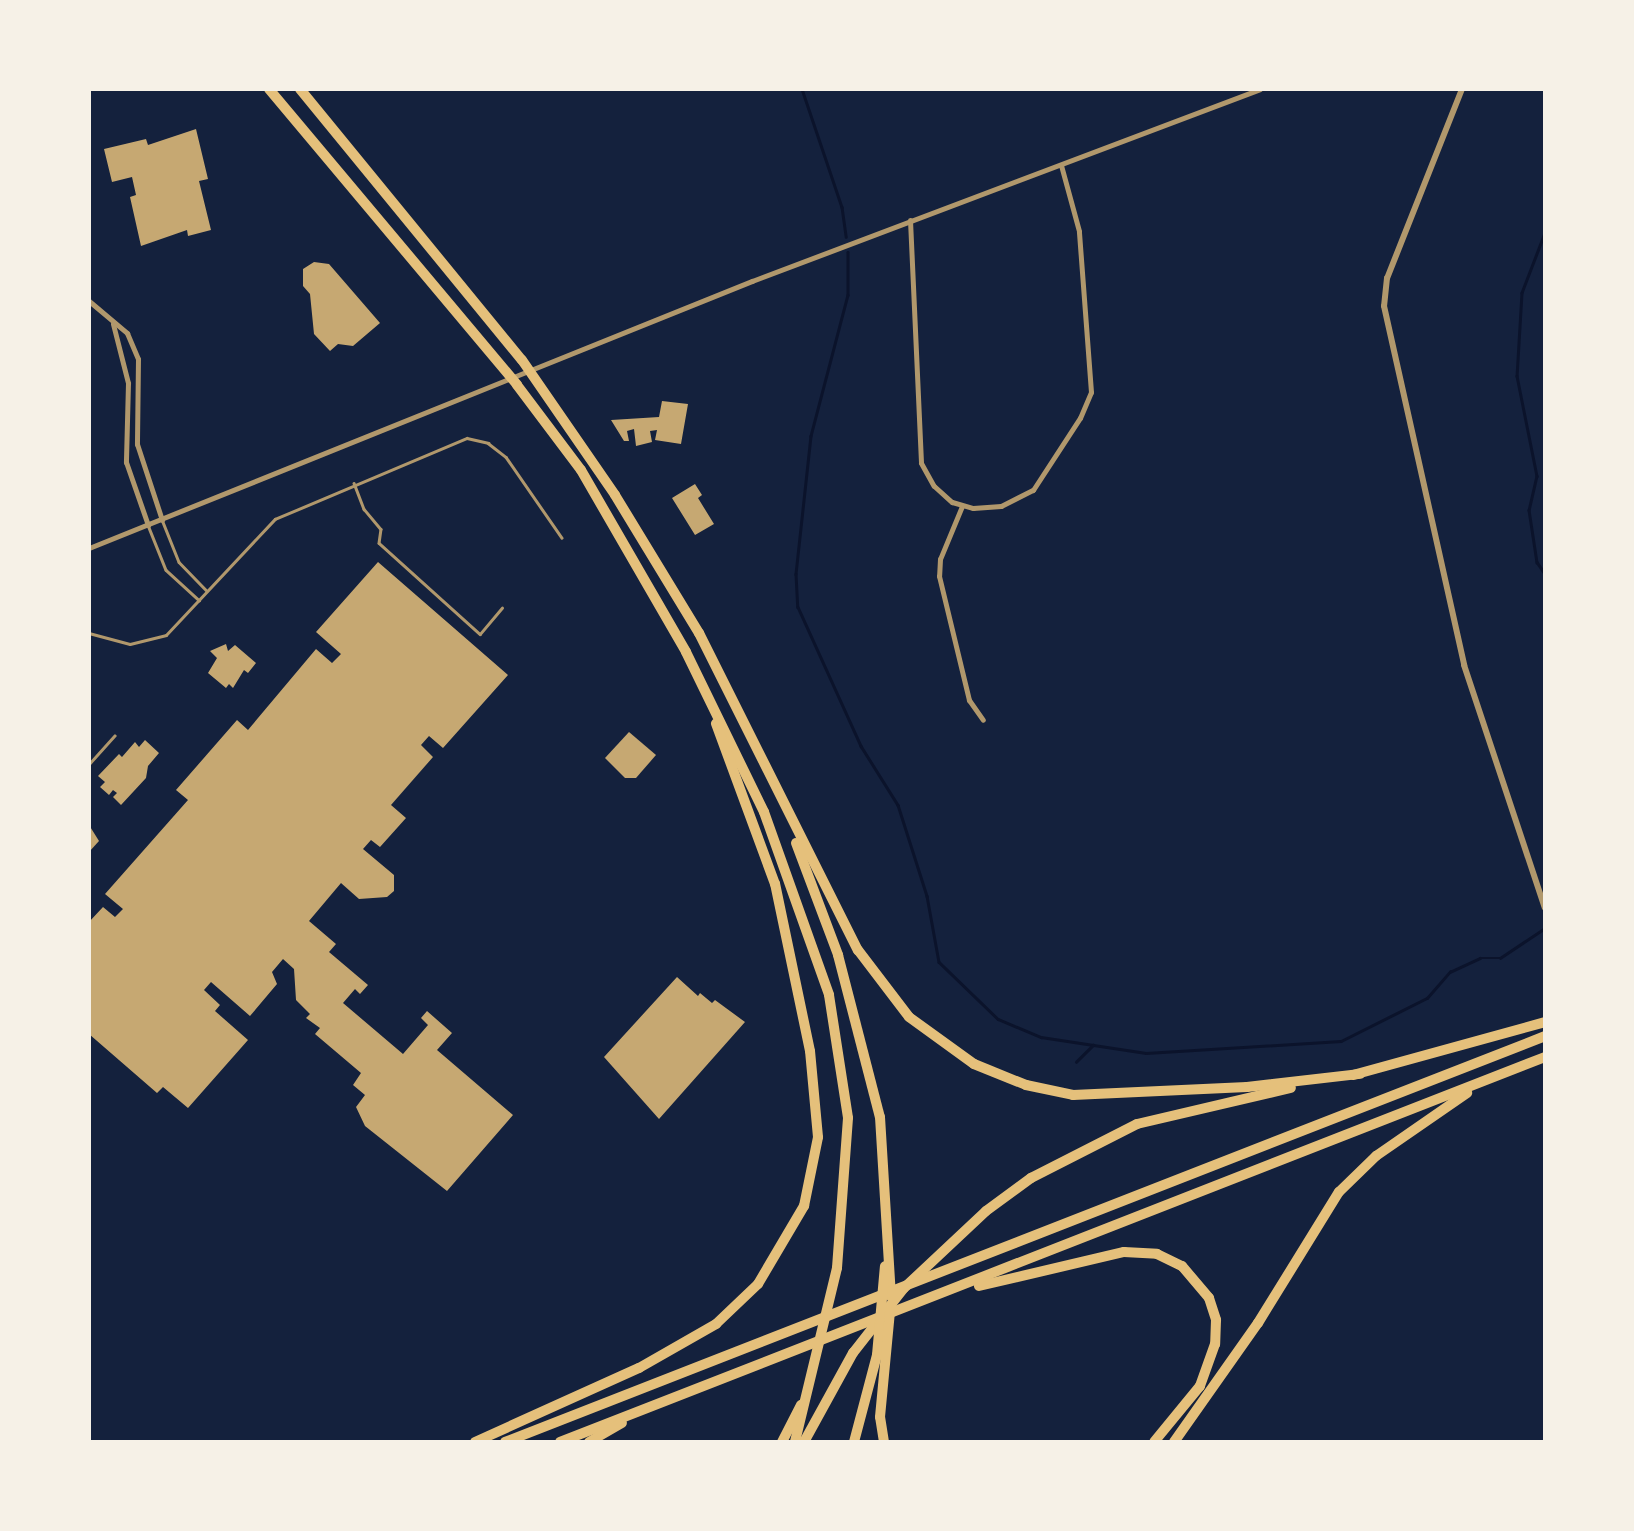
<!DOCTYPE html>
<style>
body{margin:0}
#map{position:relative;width:1634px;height:1531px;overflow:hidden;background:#14213d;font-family:Figtree,sans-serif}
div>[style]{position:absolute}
.stream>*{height:2.5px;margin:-1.25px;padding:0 1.25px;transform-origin:1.25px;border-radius:1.25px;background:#0b132b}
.building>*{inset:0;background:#c6a872}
.service>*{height:2.5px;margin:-1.25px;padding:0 1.25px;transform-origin:1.25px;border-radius:1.25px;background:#b1986c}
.minor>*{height:5px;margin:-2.5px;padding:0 2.5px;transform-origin:2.5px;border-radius:2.5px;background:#b1986c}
.tertiary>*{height:6px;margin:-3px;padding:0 3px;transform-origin:3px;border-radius:3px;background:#b1986c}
.motorway>*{height:10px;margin:-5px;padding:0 5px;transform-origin:5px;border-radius:5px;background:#e5c07b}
span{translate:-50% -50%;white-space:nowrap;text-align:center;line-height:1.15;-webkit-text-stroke:5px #f6f1e7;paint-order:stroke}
.frame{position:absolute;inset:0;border:91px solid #f6f1e7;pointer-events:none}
</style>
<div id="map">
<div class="stream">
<i style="left:802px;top:89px;width:125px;rotate:71.3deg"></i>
<i style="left:842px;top:207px;width:30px;rotate:82deg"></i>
<i style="left:1545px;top:233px;width:64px;rotate:111deg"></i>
<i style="left:1522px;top:293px;width:83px;rotate:93.4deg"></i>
<i style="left:1517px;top:376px;width:102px;rotate:78.7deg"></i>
<i style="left:1537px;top:476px;width:35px;rotate:103deg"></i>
<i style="left:1529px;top:510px;width:53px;rotate:81.3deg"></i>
<i style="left:1537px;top:562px;width:14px;rotate:56deg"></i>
<i style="left:848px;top:252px;width:43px;rotate:90deg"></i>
<i style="left:848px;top:295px;width:146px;rotate:104.7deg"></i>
<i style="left:811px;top:436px;width:139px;rotate:96.2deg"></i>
<i style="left:796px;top:574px;width:33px;rotate:87deg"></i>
<i style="left:798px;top:607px;width:153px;rotate:65.6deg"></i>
<i style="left:861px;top:746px;width:70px;rotate:57.9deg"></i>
<i style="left:898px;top:805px;width:96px;rotate:72.3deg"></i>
<i style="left:927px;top:896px;width:67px;rotate:79.7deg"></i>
<i style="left:939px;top:962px;width:82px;rotate:44deg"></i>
<i style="left:998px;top:1019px;width:47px;rotate:22.7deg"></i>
<i style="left:1041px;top:1037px;width:106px;rotate:8.7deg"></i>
<i style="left:1146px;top:1053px;width:195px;rotate:-3.5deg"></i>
<i style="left:1341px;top:1041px;width:96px;rotate:-26.6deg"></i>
<i style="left:1427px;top:998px;width:35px;rotate:-49deg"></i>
<i style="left:1450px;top:972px;width:33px;rotate:-25deg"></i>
<i style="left:1480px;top:958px;width:20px"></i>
<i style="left:1500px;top:958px;width:54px;rotate:-33.7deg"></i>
<i style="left:1076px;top:1062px;width:24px;rotate:-45deg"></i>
</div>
<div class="building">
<i style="clip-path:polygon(196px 129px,208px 179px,199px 181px,211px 230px,188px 236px,187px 230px,141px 246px,130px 197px,136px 195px,132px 177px,112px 182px,104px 149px,146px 139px,148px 145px)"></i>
<i style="clip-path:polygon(314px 262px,329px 264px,380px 323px,353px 346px,338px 344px,330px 351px,314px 334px,310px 294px,303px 286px,303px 269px)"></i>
<i style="clip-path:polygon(662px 401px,688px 404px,681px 444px,655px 440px,657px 430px,650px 431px,652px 442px,636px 446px,634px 429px,627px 431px,629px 441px,624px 441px,611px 420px,659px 417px)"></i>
<i style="clip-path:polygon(695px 484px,702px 495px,698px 498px,714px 524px,695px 535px,672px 498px)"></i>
<i style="clip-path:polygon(378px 562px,508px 675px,443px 748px,429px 736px,421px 745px,433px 757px,391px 805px,406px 818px,380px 847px,371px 840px,363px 849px,394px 875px,394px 891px,387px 897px,359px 899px,341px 883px,309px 921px,336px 944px,329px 952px,368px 985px,360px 994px,355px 989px,343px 1003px,403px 1054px,428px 1025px,421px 1018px,427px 1011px,452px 1033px,437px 1050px,513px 1115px,447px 1191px,365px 1126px,356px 1107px,365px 1095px,353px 1085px,361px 1073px,315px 1034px,320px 1028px,306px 1018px,310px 1014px,296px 1000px,294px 969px,283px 959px,272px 972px,277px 984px,250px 1016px,211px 982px,204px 990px,220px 1005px,215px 1011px,248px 1040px,188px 1108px,163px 1087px,157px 1093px,89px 1034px,89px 922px,103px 907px,115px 917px,123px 909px,105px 894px,188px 800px,176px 790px,237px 720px,248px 730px,316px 649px,332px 663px,341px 654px,316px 632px)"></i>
<i style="clip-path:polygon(226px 644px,228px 651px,235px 645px,256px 663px,248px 673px,244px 670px,233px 688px,229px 684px,226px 688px,208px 673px,217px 658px,210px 651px)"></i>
<i style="clip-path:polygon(629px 732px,656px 755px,636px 778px,625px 778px,605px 758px)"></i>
<i style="clip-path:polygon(145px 740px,159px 753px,148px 766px,146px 778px,121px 805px,113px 797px,117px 793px,113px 790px,109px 795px,100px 787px,105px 782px,98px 776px,119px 754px,122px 757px,135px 742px,139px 747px)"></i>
<i style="clip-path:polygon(89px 825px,99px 841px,89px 852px)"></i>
<i style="clip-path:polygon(677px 977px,698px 996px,700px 993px,712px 1003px,715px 1000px,745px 1022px,659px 1119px,604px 1057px)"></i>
</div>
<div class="service">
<i style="left:354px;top:483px;width:28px;rotate:69deg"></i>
<i style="left:364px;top:509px;width:26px;rotate:50deg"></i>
<i style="left:381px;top:529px;width:14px;rotate:98deg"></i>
<i style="left:379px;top:543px;width:136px;rotate:42deg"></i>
<i style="left:480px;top:634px;width:34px;rotate:-50deg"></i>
<i style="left:163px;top:522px;width:43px;rotate:68.2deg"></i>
<i style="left:179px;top:562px;width:40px;rotate:46deg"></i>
<i style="left:148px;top:525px;width:48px;rotate:68.2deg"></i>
<i style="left:166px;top:570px;width:45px;rotate:42.3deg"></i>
<i style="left:89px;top:633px;width:42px;rotate:15deg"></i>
<i style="left:130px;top:644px;width:37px;rotate:-14deg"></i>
<i style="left:166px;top:635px;width:159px;rotate:-46.8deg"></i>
<i style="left:275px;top:519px;width:208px;rotate:-22.9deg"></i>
<i style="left:467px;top:438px;width:22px;rotate:13deg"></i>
<i style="left:488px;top:443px;width:23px;rotate:38deg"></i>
<i style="left:506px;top:457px;width:98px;rotate:55.3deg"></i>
<i style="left:89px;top:764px;width:38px;rotate:-48deg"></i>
</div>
<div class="minor">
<i style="left:910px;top:220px;width:243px;rotate:87.4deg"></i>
<i style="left:921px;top:463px;width:26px;rotate:61deg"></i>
<i style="left:934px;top:486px;width:24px;rotate:42deg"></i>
<i style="left:952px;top:502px;width:22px;rotate:16deg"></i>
<i style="left:973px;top:508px;width:28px;rotate:-4deg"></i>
<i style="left:1001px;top:506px;width:36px;rotate:-27deg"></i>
<i style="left:1033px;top:490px;width:86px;rotate:-56.9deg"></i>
<i style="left:1080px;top:418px;width:28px;rotate:-67deg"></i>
<i style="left:1091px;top:392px;width:161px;rotate:-94.3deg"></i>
<i style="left:1079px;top:231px;width:68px;rotate:-105.3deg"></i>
<i style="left:89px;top:301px;width:50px;rotate:40.1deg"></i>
<i style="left:127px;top:333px;width:28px;rotate:67deg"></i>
<i style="left:138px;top:359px;width:85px;rotate:90.7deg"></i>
<i style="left:137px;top:444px;width:80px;rotate:71.8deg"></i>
<i style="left:113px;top:324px;width:61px;rotate:75.7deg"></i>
<i style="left:128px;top:383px;width:79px;rotate:91.5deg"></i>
<i style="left:126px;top:462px;width:67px;rotate:70.8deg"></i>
<i style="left:962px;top:506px;width:57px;rotate:112.5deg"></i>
<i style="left:940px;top:559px;width:17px;rotate:93deg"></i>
<i style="left:939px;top:576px;width:128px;rotate:76.4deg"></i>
<i style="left:969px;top:700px;width:24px;rotate:55deg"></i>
<i style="left:89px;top:548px;width:715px;rotate:-21.94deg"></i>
<i style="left:752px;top:281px;width:543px;rotate:-20.7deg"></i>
</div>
<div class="tertiary">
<i style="left:1462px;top:89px;width:203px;rotate:111.6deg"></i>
<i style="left:1387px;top:278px;width:28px;rotate:96deg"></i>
<i style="left:1384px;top:306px;width:368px;rotate:77.4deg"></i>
<i style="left:1464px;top:665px;width:256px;rotate:71.6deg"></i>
</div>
<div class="motorway">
<i style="left:269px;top:89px;width:386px;rotate:50deg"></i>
<i style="left:517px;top:385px;width:106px;rotate:53deg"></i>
<i style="left:581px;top:470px;width:210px;rotate:60deg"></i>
<i style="left:686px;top:652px;width:178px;rotate:64deg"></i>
<i style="left:764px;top:812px;width:194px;rotate:70.4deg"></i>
<i style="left:829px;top:995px;width:124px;rotate:81.2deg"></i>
<i style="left:848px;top:1118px;width:150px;rotate:94.2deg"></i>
<i style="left:837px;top:1268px;width:179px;rotate:103.6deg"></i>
<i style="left:300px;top:89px;width:350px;rotate:50.7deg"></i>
<i style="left:522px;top:360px;width:164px;rotate:55.4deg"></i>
<i style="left:615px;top:495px;width:162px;rotate:58.7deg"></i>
<i style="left:699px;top:633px;width:355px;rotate:63.4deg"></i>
<i style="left:858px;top:950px;width:84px;rotate:52.7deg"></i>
<i style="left:909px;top:1017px;width:80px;rotate:35.9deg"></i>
<i style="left:974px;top:1064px;width:56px;rotate:22deg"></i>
<i style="left:1026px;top:1085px;width:48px;rotate:12deg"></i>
<i style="left:1073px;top:1095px;width:174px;rotate:-2.6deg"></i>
<i style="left:1247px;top:1087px;width:114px;rotate:-6.6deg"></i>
<i style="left:796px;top:843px;width:120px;rotate:69.4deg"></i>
<i style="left:838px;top:955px;width:167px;rotate:75.5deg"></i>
<i style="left:880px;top:1117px;width:180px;rotate:86.5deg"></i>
<i style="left:1353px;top:1075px;width:199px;rotate:-15.4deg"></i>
<i style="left:979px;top:1286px;width:149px;rotate:-13.2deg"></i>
<i style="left:1124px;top:1252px;width:33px;rotate:3deg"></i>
<i style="left:1157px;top:1254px;width:28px;rotate:26deg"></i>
<i style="left:1182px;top:1266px;width:42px;rotate:49.8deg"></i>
<i style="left:1209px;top:1298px;width:23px;rotate:72deg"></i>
<i style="left:1216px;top:1320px;width:24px;rotate:92deg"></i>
<i style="left:1215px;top:1344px;width:45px;rotate:109.7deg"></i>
<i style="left:1200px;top:1386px;width:72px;rotate:129.4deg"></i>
<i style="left:475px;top:1442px;width:180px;rotate:-24.3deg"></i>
<i style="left:639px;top:1368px;width:89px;rotate:-29.7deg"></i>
<i style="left:716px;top:1324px;width:58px;rotate:-43.6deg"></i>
<i style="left:758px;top:1284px;width:91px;rotate:-59.5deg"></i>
<i style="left:804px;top:1206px;width:70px;rotate:-78.5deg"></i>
<i style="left:818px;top:1137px;width:86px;rotate:-95.3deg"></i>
<i style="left:810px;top:1051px;width:171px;rotate:-101.8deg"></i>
<i style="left:775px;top:884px;width:171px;rotate:-110.2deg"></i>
<i style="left:505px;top:1442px;width:1116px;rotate:-21.32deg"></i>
<i style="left:560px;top:1442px;width:1058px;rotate:-21.35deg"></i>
<i style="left:589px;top:1442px;width:38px;rotate:-30deg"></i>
<i style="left:782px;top:1442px;width:42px;rotate:-62.8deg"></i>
<i style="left:804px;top:1442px;width:102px;rotate:-61.2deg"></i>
<i style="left:853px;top:1353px;width:83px;rotate:-51.9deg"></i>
<i style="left:904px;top:1288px;width:112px;rotate:-43.2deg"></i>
<i style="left:986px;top:1211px;width:56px;rotate:-36.3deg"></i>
<i style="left:1031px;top:1178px;width:119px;rotate:-27deg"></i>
<i style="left:1137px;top:1124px;width:158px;rotate:-13.2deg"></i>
<i style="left:854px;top:1442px;width:90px;rotate:-75.2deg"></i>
<i style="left:877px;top:1355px;width:89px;rotate:-84.9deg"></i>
<i style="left:884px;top:1442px;width:25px;rotate:-99deg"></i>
<i style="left:880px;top:1417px;width:105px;rotate:-84.6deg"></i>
<i style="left:1174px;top:1442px;width:146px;rotate:-54.8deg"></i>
<i style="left:1258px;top:1323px;width:154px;rotate:-58.3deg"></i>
<i style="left:1339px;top:1192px;width:52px;rotate:-44.2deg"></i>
<i style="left:1376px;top:1156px;width:111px;rotate:-34.7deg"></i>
</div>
<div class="frame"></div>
</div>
